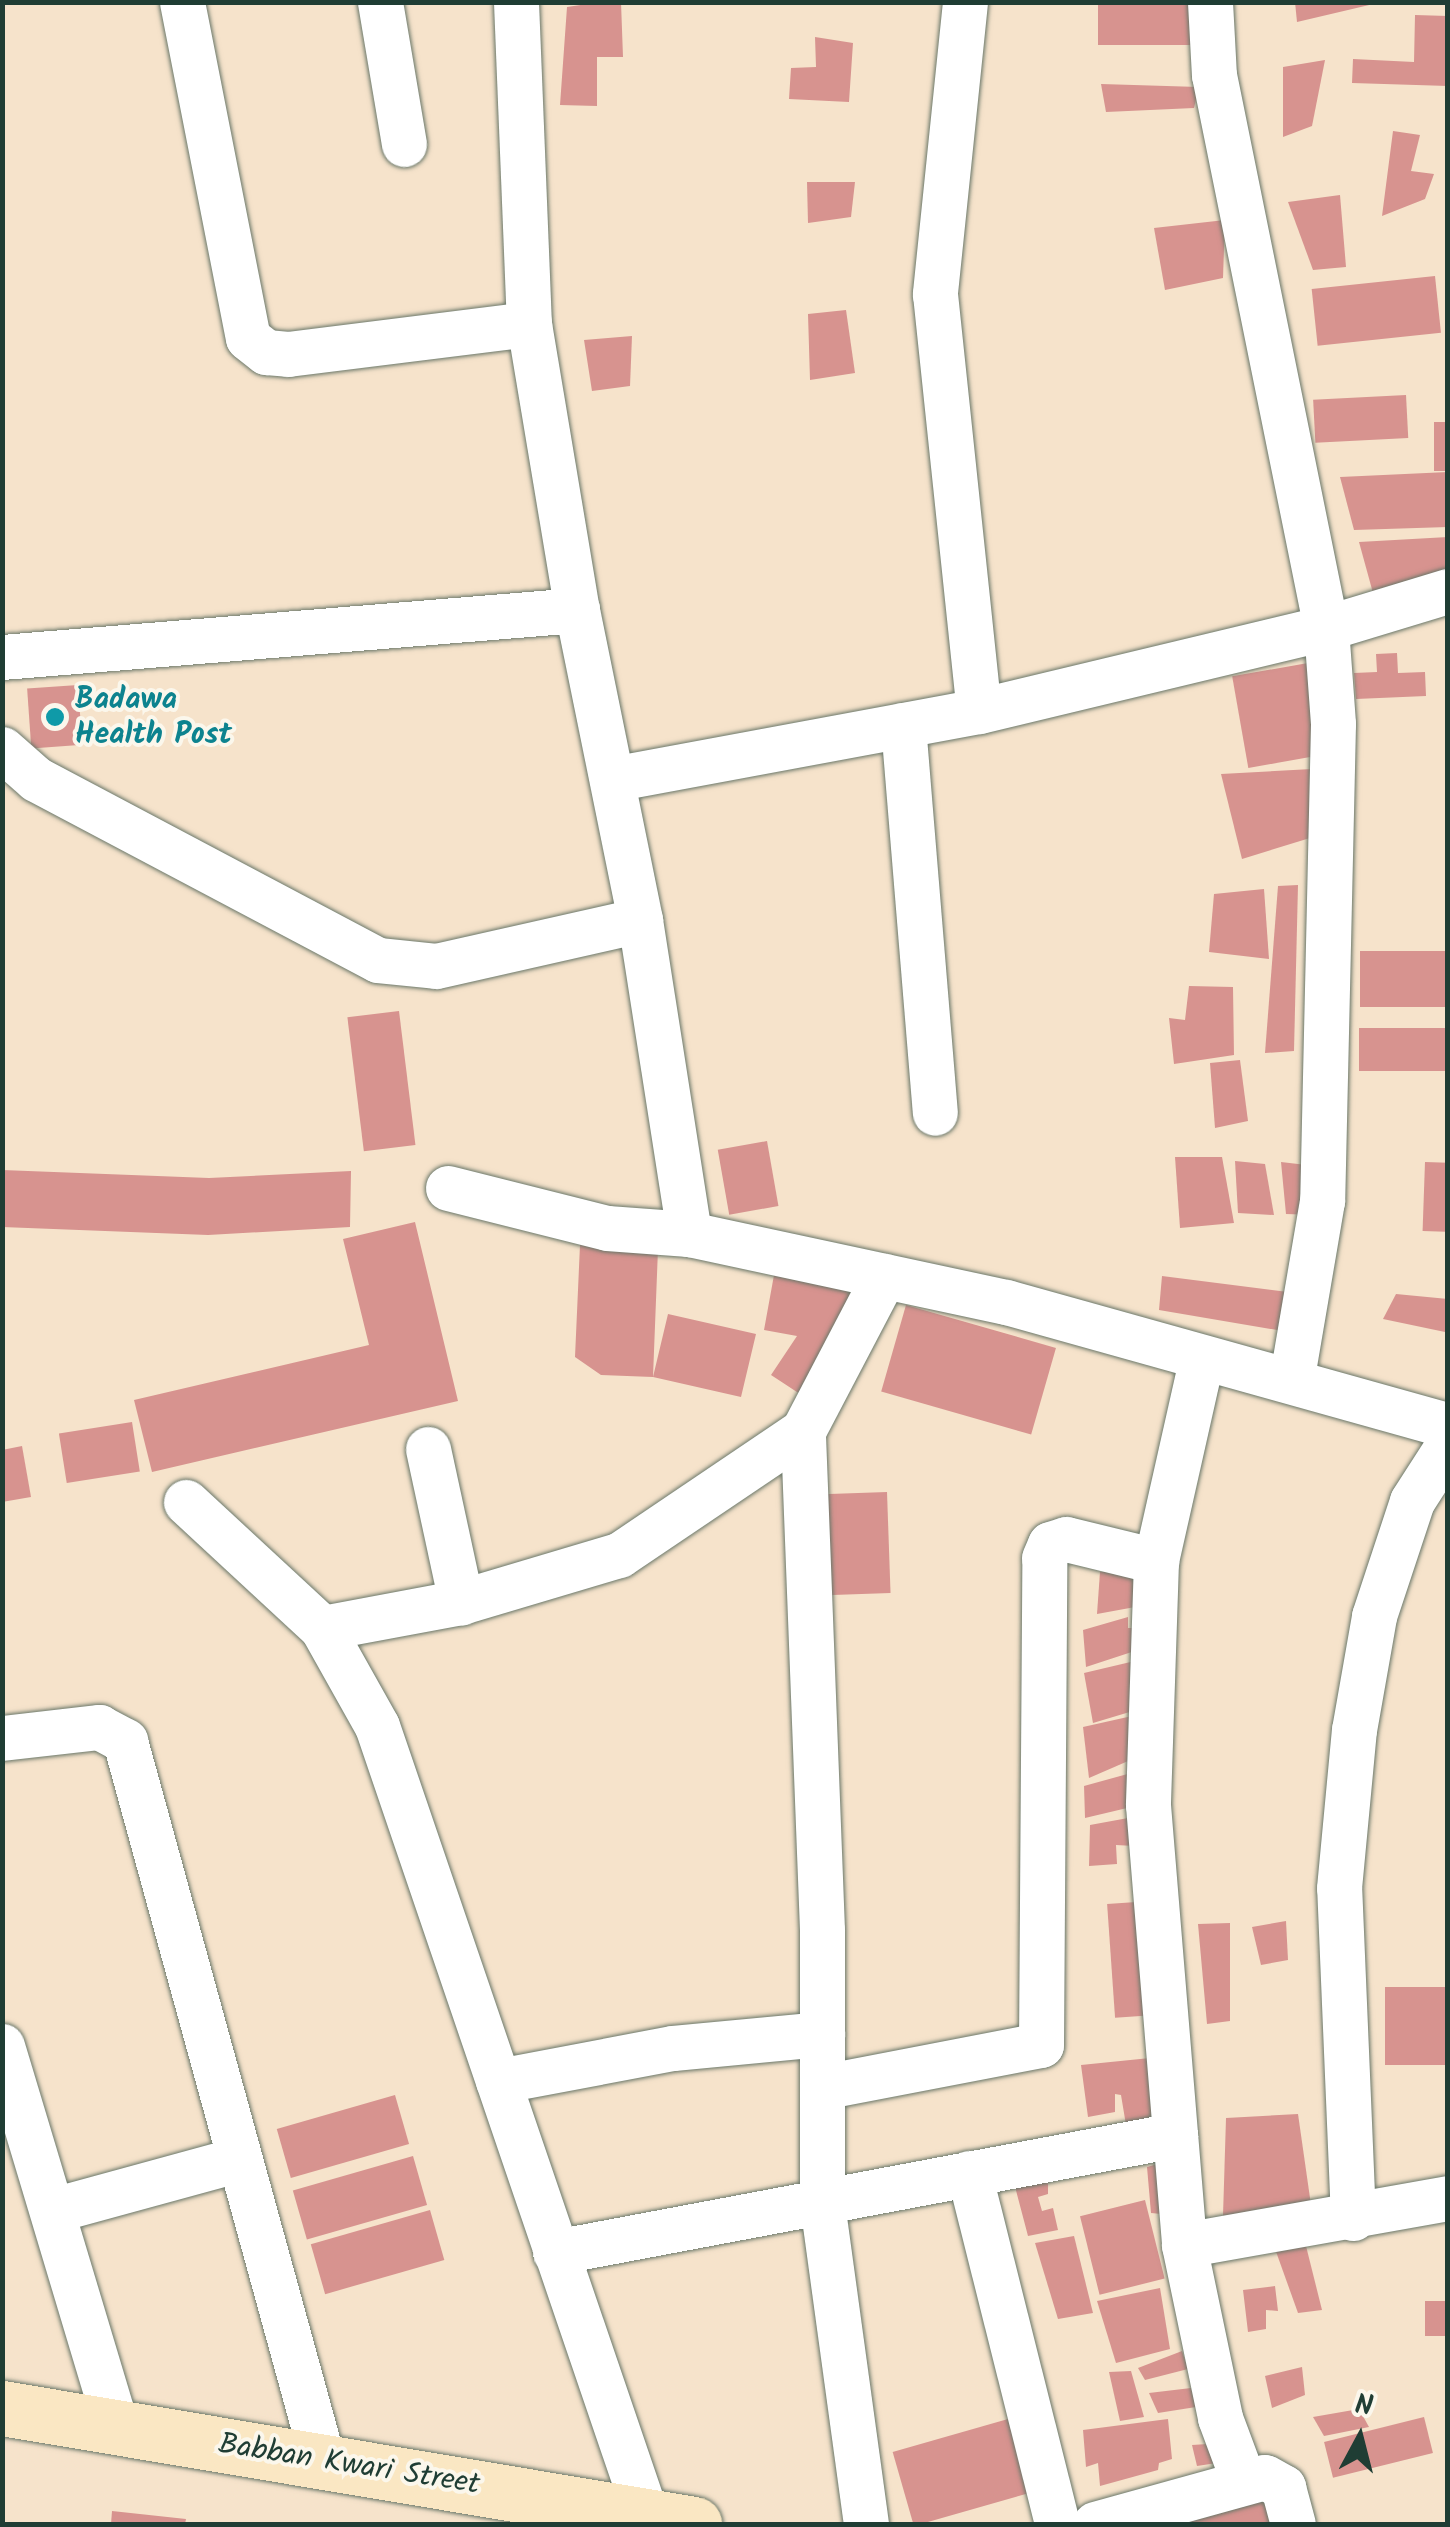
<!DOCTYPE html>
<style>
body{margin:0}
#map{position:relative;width:1450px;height:2527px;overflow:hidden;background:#f6e3cb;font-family:Kalam,sans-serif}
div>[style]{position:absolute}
.building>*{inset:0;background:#d7938f;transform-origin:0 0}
.roads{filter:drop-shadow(0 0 2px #6a7769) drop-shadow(0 0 2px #6a7769)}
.street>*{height:45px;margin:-22.5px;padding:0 22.5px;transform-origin:22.5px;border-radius:22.5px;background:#fff}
.secondary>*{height:55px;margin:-27.5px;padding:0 27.5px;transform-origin:27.5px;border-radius:27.5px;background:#fae7c3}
.dots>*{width:28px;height:28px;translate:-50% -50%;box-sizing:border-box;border:5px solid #fbf7ec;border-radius:50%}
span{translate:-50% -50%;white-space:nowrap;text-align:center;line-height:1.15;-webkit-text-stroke:8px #fbf7ec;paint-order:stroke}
.culture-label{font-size:30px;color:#0d838f;font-weight:700}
.left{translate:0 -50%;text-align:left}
.street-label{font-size:30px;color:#1f3d34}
.frame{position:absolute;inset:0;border:5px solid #1f3d34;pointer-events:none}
.north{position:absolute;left:1310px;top:2387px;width:100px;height:100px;-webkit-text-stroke:8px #fbf7ec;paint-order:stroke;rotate:7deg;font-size:28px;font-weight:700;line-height:40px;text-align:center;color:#1f3d34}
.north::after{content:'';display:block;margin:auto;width:35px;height:45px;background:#1f3d34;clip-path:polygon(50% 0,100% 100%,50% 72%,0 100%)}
</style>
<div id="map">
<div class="building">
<i style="clip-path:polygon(601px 2px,621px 2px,623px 57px,597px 57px,597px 106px,560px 105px,567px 7px)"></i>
<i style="left:1098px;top:2px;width:96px;height:43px"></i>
<i style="clip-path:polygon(1295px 2px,1382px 2px,1297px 22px)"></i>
<i style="clip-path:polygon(1415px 15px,1448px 16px,1448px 86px,1352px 83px,1353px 59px,1414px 62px)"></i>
<i style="clip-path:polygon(815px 37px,853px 43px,849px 102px,789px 99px,791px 68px,816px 67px)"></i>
<i style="clip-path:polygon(1325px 60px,1312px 126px,1283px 137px,1283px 67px)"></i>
<i style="clip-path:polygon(1101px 84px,1199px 87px,1194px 108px,1106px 112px)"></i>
<i style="clip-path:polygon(1393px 131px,1420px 135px,1411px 171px,1434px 174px,1425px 199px,1382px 216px)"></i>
<i style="clip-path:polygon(807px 182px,855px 182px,851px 217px,808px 223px)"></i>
<i style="clip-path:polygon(1340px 195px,1346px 267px,1313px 270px,1288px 202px)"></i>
<i style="clip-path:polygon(1225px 220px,1223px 278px,1165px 290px,1154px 228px)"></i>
<i style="left:1435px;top:276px;width:57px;height:124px;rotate:84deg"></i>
<i style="clip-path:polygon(846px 310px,855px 373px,810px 380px,808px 314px)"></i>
<i style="clip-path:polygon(632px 336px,630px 386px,592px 391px,584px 340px)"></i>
<i style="left:1406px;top:395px;width:43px;height:93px;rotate:87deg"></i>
<i style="left:1434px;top:422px;width:14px;height:49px"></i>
<i style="clip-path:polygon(1448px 472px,1448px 527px,1354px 530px,1340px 477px)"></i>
<i style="clip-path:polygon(1448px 537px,1448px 573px,1373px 593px,1359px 542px)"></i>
<i style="clip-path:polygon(1397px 653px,1398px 673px,1425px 672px,1426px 696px,1356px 699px,1354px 673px,1377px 672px,1376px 654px)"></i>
<i style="left:1308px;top:663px;width:93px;height:77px;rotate:80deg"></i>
<i style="left:78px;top:685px;width:60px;height:51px;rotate:86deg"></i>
<i style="clip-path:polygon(1312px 769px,1323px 834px,1242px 859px,1221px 774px)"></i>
<i style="clip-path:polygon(1298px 885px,1294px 1051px,1265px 1053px,1278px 886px)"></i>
<i style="clip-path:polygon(1264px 889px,1269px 959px,1209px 952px,1214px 894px)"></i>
<i style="left:1448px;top:951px;width:56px;height:88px;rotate:90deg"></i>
<i style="clip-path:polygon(1189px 986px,1233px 987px,1234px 1055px,1174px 1064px,1169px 1018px,1185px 1020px)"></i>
<i style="left:399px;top:1011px;width:135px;height:52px;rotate:83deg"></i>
<i style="left:1448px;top:1028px;width:43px;height:89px;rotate:90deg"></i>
<i style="clip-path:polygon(1240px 1060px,1248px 1121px,1215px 1128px,1210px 1063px)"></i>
<i style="left:767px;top:1141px;width:66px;height:50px;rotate:80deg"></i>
<i style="clip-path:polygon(1175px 1157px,1222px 1157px,1234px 1223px,1180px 1228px)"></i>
<i style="clip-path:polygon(1235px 1161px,1265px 1164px,1274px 1215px,1238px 1213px)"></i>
<i style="clip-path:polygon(1281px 1162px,1315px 1166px,1315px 1215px,1286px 1214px)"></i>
<i style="left:1425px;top:1162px;width:23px;height:69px;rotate:2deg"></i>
<i style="clip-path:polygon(2px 1170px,209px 1178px,351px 1171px,350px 1227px,208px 1235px,2px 1227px)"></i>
<i style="clip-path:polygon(415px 1222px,458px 1401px,152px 1472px,134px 1400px,369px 1345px,343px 1239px)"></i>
<i style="clip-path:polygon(580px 1245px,658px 1249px,653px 1377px,668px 1314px,756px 1334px,741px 1397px,653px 1377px,601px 1375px,575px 1357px)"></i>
<i style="clip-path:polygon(774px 1275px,867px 1294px,800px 1394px,771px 1375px,797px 1336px,764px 1330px)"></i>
<i style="clip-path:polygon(1162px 1276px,1288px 1292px,1283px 1331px,1159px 1310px)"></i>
<i style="clip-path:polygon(1396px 1294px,1448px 1299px,1445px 1332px,1383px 1319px)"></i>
<i style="left:906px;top:1305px;width:156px;height:90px;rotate:16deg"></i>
<i style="left:132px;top:1422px;width:50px;height:74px;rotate:81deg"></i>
<i style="clip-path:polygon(22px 1446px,31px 1497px,2px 1502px,2px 1450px)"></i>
<i style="left:887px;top:1492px;width:101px;height:65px;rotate:88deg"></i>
<i style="clip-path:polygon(1146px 1569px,1146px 1605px,1097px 1614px,1100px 1572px)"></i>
<i style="clip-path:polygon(1128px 1617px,1128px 1628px,1148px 1628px,1147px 1647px,1086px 1667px,1083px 1630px)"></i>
<i style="clip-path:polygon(1139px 1660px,1143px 1708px,1093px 1723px,1084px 1673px)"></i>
<i style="clip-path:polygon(1141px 1714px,1142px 1755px,1089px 1778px,1083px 1727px)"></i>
<i style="clip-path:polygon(1142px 1770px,1144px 1804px,1085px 1818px,1084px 1786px)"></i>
<i style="clip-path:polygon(1139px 1816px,1134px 1846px,1116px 1845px,1117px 1864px,1089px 1866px,1090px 1825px)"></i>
<i style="left:1151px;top:1901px;width:114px;height:44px;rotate:86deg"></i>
<i style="clip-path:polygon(1286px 1921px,1288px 1960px,1261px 1965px,1252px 1927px)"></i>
<i style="clip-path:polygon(1230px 1923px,1230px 2021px,1207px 2024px,1198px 1924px)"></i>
<i style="left:1448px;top:1987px;width:78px;height:63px;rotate:90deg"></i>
<i style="clip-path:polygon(1150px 2058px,1158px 2122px,1126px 2125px,1121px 2095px,1115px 2094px,1115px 2112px,1088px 2117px,1081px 2065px)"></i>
<i style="left:395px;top:2095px;width:51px;height:123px;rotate:74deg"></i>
<i style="clip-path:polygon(1298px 2114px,1311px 2205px,1223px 2216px,1226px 2118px)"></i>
<i style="left:413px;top:2156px;width:51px;height:125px;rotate:74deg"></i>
<i style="clip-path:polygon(1165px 2162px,1172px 2215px,1151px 2213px,1147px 2167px)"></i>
<i style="clip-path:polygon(1048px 2175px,1048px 2194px,1038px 2197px,1042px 2211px,1053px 2208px,1058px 2230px,1028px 2236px,1013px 2179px)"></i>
<i style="left:1145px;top:2200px;width:81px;height:67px;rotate:76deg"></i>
<i style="left:430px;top:2210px;width:52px;height:124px;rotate:74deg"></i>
<i style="clip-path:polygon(1074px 2236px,1093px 2313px,1058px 2319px,1035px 2243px)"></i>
<i style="clip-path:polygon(1305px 2242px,1322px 2310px,1298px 2313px,1274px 2246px)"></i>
<i style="clip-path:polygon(1275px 2286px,1278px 2311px,1266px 2310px,1266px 2329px,1248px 2332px,1243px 2290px)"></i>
<i style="clip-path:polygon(1160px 2288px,1170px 2349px,1116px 2363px,1097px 2301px)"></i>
<i style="left:1425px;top:2301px;width:23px;height:35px"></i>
<i style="clip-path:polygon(1182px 2351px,1188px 2369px,1145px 2380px,1138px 2368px)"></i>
<i style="clip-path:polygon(1302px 2367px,1305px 2395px,1272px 2408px,1265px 2376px)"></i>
<i style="clip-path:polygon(1131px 2371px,1144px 2417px,1120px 2421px,1109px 2372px)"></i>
<i style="clip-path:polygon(1191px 2388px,1196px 2407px,1158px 2413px,1149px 2393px)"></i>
<i style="clip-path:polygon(1359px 2409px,1369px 2427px,1324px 2436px,1313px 2417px)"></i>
<i style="left:1424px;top:2417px;width:37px;height:103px;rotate:76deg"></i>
<i style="left:1008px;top:2419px;width:77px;height:120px;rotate:74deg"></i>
<i style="clip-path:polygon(1168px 2419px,1172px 2459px,1159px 2463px,1158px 2470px,1100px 2486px,1098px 2463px,1086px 2467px,1083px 2430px)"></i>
<i style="clip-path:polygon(1223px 2443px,1230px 2461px,1197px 2466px,1192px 2445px)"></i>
<i style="clip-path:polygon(1271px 2491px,1282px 2524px,1160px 2524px)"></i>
<i style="clip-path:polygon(112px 2511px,186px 2519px,185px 2524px,111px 2524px)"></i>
</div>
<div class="roads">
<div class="street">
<i style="left:182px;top:2px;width:342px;rotate:78.9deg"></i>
<i style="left:248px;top:338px;width:23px;rotate:38deg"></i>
<i style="left:266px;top:352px;width:22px;rotate:5deg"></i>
<i style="left:288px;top:354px;width:243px;rotate:-7.1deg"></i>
<i style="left:380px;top:2px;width:144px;rotate:80.4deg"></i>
<i style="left:516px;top:2px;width:322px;rotate:87.7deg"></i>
<i style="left:529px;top:324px;width:290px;rotate:80.5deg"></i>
<i style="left:577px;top:610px;width:316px;rotate:78.5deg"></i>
<i style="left:640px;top:920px;width:318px;rotate:81.1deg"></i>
<i style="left:965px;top:2px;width:294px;rotate:95.9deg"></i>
<i style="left:935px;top:294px;width:419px;rotate:84deg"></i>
<i style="left:1210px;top:2px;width:73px;rotate:86.9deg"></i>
<i style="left:1214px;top:75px;width:564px;rotate:78.55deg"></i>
<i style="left:1326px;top:628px;width:96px;rotate:85.8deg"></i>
<i style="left:1333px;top:724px;width:477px;rotate:91.3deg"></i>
<i style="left:1322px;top:1201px;width:179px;rotate:99.7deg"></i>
<i style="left:2px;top:657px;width:577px;rotate:-4.67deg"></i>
<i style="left:903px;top:725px;width:389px;rotate:85.3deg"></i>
<i style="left:2px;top:749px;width:45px;rotate:41.4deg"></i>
<i style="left:36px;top:779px;width:387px;rotate:27.9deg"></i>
<i style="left:378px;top:960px;width:58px;rotate:5.9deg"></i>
<i style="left:436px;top:966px;width:209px;rotate:-12.7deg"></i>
<i style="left:612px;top:779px;width:373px;rotate:-10.5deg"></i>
<i style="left:979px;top:711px;width:357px;rotate:-13.5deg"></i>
<i style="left:1326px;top:628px;width:127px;rotate:-16.9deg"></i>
<i style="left:448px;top:1188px;width:164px;rotate:14.1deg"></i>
<i style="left:607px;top:1228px;width:82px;rotate:4.2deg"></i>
<i style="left:689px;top:1234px;width:324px;rotate:12.1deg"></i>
<i style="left:1006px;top:1302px;width:459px;rotate:15.6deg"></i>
<i style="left:1201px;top:1361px;width:205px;rotate:102.7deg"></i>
<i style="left:1156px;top:1561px;width:244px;rotate:91.9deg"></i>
<i style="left:1148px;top:1805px;width:441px;rotate:85.3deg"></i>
<i style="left:1184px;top:2245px;width:177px;rotate:78.2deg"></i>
<i style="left:1220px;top:2418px;width:66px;rotate:69.6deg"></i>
<i style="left:428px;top:1449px;width:157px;rotate:77.8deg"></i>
<i style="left:186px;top:1502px;width:185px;rotate:42.8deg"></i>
<i style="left:322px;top:1628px;width:112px;rotate:60.7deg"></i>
<i style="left:377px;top:1726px;width:830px;rotate:71.17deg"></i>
<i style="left:322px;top:1628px;width:141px;rotate:-10.6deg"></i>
<i style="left:461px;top:1602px;width:165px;rotate:-16.6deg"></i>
<i style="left:619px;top:1555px;width:222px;rotate:-34deg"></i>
<i style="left:2px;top:1738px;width:98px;rotate:-6.5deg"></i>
<i style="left:99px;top:1727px;width:30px;rotate:28deg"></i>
<i style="left:125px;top:1741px;width:748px;rotate:74.64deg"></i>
<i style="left:2px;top:2046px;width:396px;rotate:73.3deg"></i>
<i style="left:498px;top:2081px;width:178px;rotate:-10.7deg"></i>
<i style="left:673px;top:2048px;width:150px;rotate:-5.4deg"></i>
<i style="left:822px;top:2087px;width:223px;rotate:-10.9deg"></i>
<i style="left:1041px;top:2045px;width:487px;rotate:-89.6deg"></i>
<i style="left:1044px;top:1558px;width:15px;rotate:-67deg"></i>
<i style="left:1050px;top:1544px;width:17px;rotate:-17deg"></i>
<i style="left:1066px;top:1539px;width:93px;rotate:13.7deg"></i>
<i style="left:969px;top:2173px;width:362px;rotate:75.9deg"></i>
<i style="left:53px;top:2210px;width:190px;rotate:-15.3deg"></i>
<i style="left:1353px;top:2218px;width:330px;rotate:-92.4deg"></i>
<i style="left:1339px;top:1888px;width:159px;rotate:-84.6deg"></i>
<i style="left:1354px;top:1730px;width:116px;rotate:-80deg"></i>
<i style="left:1374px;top:1616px;width:121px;rotate:-71.7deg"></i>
<i style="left:1412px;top:1501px;width:67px;rotate:-57.3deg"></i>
<i style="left:1184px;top:2245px;width:268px;rotate:-10.1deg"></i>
<i style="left:555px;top:2252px;width:631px;rotate:-10.69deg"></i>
<i style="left:866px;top:2524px;width:326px;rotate:-97.8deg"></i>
<i style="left:822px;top:2201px;width:271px;rotate:-90deg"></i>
<i style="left:822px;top:1930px;width:499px;rotate:-92.2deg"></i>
<i style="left:803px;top:1431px;width:175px;rotate:-62.4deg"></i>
<i style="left:1095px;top:2524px;width:176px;rotate:-15.5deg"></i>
<i style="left:1265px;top:2477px;width:21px;rotate:29deg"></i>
<i style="left:1283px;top:2487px;width:38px;rotate:75deg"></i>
</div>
<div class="secondary">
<i style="left:2px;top:2408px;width:702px;rotate:9.52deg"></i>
</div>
</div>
<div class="dots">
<i style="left:55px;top:717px;background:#0f9aa8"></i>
</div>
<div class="culture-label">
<span class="left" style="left:75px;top:717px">Badawa<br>Health Post</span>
</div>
<div class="street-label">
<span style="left:349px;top:2465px;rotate:9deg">Babban Kwari Street</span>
</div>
<div class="frame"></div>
<div class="north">N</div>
</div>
